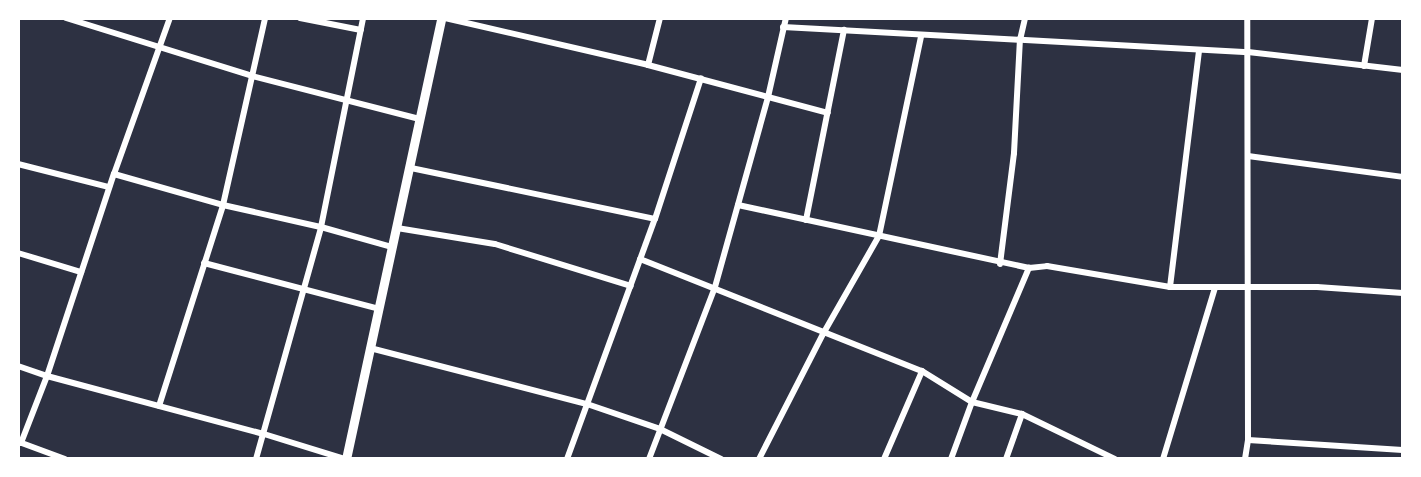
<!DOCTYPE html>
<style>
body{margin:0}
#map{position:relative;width:1421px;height:477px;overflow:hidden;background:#2d3142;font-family:Lato,sans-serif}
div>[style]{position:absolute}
.minor>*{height:6px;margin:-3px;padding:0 3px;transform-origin:3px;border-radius:3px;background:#fff}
.primary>*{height:9px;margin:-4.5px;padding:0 4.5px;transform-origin:4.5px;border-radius:4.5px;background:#fff}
span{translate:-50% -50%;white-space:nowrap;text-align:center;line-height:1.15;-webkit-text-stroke:4.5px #fff;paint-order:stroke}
.frame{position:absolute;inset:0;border:20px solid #fff;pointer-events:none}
</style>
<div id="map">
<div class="minor">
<i style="left:66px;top:18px;width:195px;rotate:17.3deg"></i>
<i style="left:252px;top:76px;width:173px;rotate:14.4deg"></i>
<i style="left:300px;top:18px;width:62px;rotate:11.1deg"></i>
<i style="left:445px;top:18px;width:208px;rotate:13deg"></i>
<i style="left:648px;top:65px;width:186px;rotate:14.9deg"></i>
<i style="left:783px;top:27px;width:466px;rotate:3.1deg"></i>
<i style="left:1248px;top:52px;width:156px;rotate:6.6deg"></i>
<i style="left:648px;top:65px;width:49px;rotate:-75.7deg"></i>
<i style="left:1364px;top:66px;width:49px;rotate:-80.5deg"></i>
<i style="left:1248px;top:156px;width:156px;rotate:7.7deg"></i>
<i style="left:18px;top:164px;width:94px;rotate:14.2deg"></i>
<i style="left:411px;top:168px;width:249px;rotate:11.8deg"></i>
<i style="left:114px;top:174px;width:113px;rotate:15.9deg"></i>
<i style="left:223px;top:205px;width:100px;rotate:12.7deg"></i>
<i style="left:321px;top:227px;width:74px;rotate:15.7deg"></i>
<i style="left:738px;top:205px;width:298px;rotate:12.2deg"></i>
<i style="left:1029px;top:268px;width:18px;rotate:-6deg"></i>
<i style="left:1047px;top:266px;width:125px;rotate:9.7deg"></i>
<i style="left:1170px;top:287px;width:147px"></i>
<i style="left:1317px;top:287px;width:86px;rotate:4deg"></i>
<i style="left:806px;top:220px;width:194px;rotate:-78.7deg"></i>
<i style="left:397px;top:228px;width:99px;rotate:9.3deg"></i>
<i style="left:495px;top:244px;width:142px;rotate:17.2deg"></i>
<i style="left:18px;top:253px;width:66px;rotate:16.8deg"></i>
<i style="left:640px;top:259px;width:303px;rotate:21.7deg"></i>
<i style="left:922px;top:371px;width:59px;rotate:31.8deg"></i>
<i style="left:972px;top:402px;width:51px;rotate:13.5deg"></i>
<i style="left:1022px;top:414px;width:103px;rotate:25.8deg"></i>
<i style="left:204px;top:263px;width:181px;rotate:14.7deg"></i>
<i style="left:1000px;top:264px;width:112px;rotate:-82.8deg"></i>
<i style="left:1014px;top:153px;width:113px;rotate:-87deg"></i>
<i style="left:1020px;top:40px;width:23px;rotate:-77deg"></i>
<i style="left:1170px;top:287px;width:238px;rotate:-83deg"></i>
<i style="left:370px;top:348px;width:224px;rotate:14.5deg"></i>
<i style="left:587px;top:404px;width:77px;rotate:18.9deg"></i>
<i style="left:660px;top:429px;width:68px;rotate:26.2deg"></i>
<i style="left:18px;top:366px;width:31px;rotate:19deg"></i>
<i style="left:47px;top:376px;width:225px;rotate:15deg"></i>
<i style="left:264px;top:434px;width:85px;rotate:17.2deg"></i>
<i style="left:159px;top:406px;width:211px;rotate:-72.3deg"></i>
<i style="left:223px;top:205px;width:192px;rotate:-77.3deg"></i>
<i style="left:1248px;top:440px;width:155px;rotate:3.7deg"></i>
<i style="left:19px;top:442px;width:49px;rotate:20.3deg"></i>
<i style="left:21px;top:443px;width:72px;rotate:-68.8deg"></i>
<i style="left:47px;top:376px;width:213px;rotate:-71.7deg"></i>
<i style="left:114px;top:174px;width:166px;rotate:-70.3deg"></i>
<i style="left:256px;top:459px;width:241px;rotate:-74.3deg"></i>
<i style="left:321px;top:227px;width:213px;rotate:-78.6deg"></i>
<i style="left:567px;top:459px;width:256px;rotate:-69.9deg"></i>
<i style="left:655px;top:219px;width:148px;rotate:-71.9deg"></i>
<i style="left:649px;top:459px;width:184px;rotate:-69deg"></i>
<i style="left:715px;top:287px;width:197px;rotate:-74.4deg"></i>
<i style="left:768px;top:97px;width:81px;rotate:-77.2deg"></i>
<i style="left:759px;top:459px;width:140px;rotate:-62.9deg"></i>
<i style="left:823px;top:334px;width:113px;rotate:-60.3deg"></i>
<i style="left:879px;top:236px;width:204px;rotate:-78.1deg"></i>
<i style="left:884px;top:459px;width:96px;rotate:-66.6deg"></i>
<i style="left:951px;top:459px;width:61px;rotate:-69.8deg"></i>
<i style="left:972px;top:402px;width:146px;rotate:-67deg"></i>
<i style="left:1006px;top:459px;width:48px;rotate:-70.4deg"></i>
<i style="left:1163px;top:459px;width:179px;rotate:-73.1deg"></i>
<i style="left:1245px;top:459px;width:19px;rotate:-81deg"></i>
<i style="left:1248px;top:440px;width:422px;rotate:-90.1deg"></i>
</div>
<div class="primary">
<i style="left:346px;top:459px;width:451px;rotate:-77.8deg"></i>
</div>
<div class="frame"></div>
</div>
